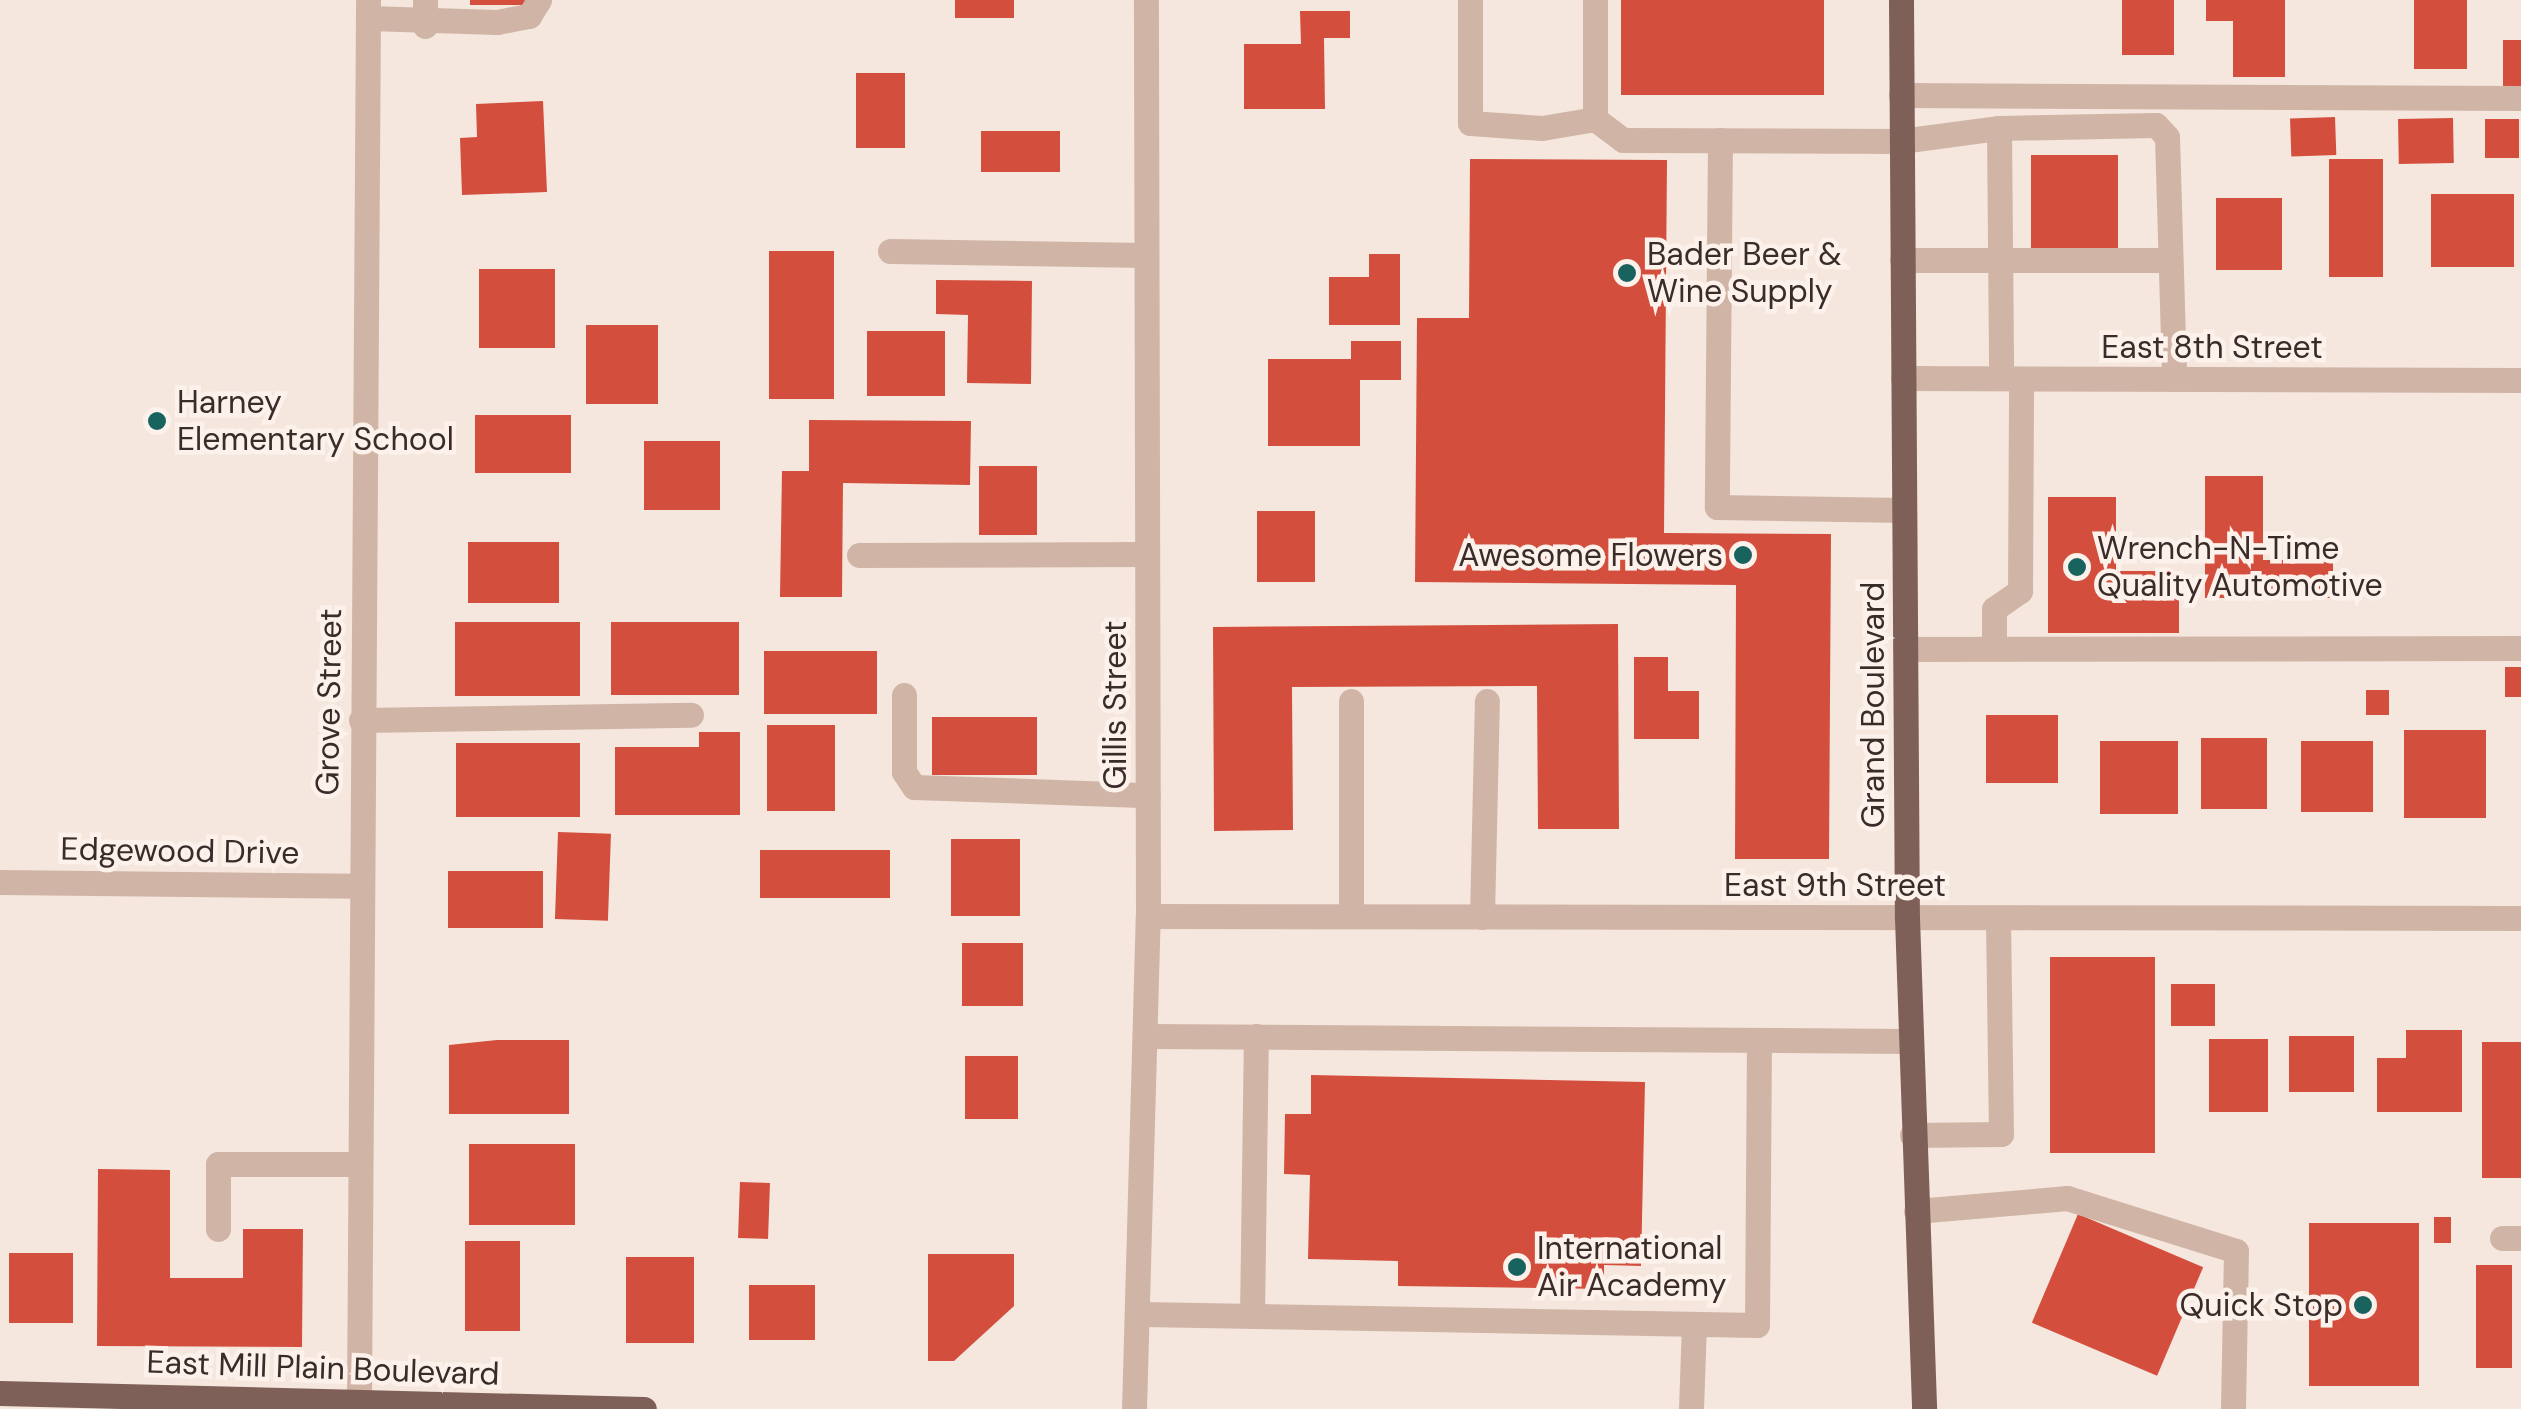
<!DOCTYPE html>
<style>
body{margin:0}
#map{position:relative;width:2521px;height:1409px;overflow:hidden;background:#f5e7dd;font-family:"DM Sans",sans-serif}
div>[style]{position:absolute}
.building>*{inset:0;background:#d44e3d;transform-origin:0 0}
.minor>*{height:25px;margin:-12.5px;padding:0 12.5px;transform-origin:12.5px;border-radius:12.5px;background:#d0b5a7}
.major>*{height:25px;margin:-12.5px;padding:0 12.5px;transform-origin:12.5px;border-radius:12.5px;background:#7f6058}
.dots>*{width:28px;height:28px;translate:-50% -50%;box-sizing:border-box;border:5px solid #fcf2eb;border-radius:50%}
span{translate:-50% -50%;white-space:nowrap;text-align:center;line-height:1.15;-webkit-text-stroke:9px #fcf2eb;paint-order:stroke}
.poi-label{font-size:32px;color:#3b2c29}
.left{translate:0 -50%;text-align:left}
.right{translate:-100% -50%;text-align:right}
.street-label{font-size:32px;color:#3b2c29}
</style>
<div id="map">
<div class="building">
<i style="left:470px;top:0;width:57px;height:5px"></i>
<i style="left:955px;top:0;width:59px;height:18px"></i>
<i style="left:1621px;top:0;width:203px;height:95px"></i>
<i style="left:2122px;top:0;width:52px;height:55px"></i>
<i style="clip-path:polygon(2206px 0,2285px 0,2285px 77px,2233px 77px,2233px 21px,2206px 21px)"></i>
<i style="left:2414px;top:0;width:53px;height:69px"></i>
<i style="clip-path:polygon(1300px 11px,1350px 11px,1350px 38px,1324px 38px,1325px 109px,1244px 109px,1244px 44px,1301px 44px)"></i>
<i style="left:2503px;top:40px;width:18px;height:46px"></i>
<i style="left:856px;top:73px;width:49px;height:75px"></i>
<i style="clip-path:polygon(543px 101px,547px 192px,462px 195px,460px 138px,477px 137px,476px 104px)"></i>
<i style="left:2335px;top:117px;width:38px;height:45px;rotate:88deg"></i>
<i style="left:2453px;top:118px;width:45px;height:55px;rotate:89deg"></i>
<i style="left:2485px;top:119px;width:34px;height:39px"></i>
<i style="left:981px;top:131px;width:79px;height:41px"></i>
<i style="left:2031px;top:155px;width:87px;height:96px"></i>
<i style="clip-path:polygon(1470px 159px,1667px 160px,1664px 533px,1831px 534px,1829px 859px,1735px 859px,1736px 585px,1415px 582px,1417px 318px,1469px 318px)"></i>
<i style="left:2329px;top:159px;width:54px;height:118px"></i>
<i style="left:2431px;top:194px;width:83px;height:73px"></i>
<i style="left:2216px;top:198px;width:66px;height:72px"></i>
<i style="left:769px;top:251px;width:65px;height:148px"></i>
<i style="clip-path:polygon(1369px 254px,1400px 254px,1400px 325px,1329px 325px,1329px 277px,1369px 277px)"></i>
<i style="left:479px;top:269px;width:76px;height:79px"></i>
<i style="clip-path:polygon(936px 280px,1032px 281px,1031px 384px,967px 383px,968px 315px,936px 314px)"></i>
<i style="left:586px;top:325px;width:72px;height:79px"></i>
<i style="left:867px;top:331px;width:78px;height:65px"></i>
<i style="clip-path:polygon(1351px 341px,1401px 341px,1401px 380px,1360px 380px,1360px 446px,1268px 446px,1268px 359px,1351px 359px)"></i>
<i style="left:475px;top:415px;width:96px;height:58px"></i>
<i style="clip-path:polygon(809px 420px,971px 421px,970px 485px,843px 483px,842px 597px,780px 597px,782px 471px,809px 471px)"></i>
<i style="left:644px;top:441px;width:76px;height:69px"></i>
<i style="left:979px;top:466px;width:58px;height:69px"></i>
<i style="clip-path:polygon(2205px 476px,2263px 476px,2263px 560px,2333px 560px,2333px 598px,2205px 598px)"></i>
<i style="clip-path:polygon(2048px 497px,2116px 497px,2116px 571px,2179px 571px,2179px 633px,2048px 633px)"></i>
<i style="left:1257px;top:511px;width:58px;height:71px"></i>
<i style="left:468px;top:542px;width:91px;height:61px"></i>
<i style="left:455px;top:622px;width:125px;height:74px"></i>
<i style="left:611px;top:622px;width:128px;height:73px"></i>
<i style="clip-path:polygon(1618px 624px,1619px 829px,1538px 829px,1537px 686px,1292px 687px,1293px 830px,1214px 831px,1213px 627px)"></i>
<i style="left:764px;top:651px;width:113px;height:63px"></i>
<i style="clip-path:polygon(1634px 657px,1668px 657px,1668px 691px,1699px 691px,1699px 739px,1634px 739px)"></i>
<i style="left:2521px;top:667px;width:30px;height:16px;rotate:90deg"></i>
<i style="left:2366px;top:690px;width:23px;height:25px"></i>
<i style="left:1986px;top:715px;width:72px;height:68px"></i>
<i style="left:932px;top:717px;width:105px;height:58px"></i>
<i style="left:767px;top:725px;width:68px;height:86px"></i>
<i style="left:2404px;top:730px;width:82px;height:88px"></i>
<i style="clip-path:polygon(699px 732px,740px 732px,740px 815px,615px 815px,615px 747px,699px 747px)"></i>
<i style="left:2201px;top:738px;width:66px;height:71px"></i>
<i style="left:2100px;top:741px;width:78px;height:73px"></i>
<i style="left:2301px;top:741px;width:72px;height:71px"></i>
<i style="left:456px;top:743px;width:124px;height:74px"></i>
<i style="left:558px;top:832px;width:53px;height:87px;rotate:2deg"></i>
<i style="left:951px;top:839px;width:69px;height:77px"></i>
<i style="left:760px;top:850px;width:130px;height:48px"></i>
<i style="left:448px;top:871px;width:95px;height:57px"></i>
<i style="left:962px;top:943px;width:61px;height:63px"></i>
<i style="left:2050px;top:957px;width:105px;height:196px"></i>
<i style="left:2171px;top:984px;width:44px;height:42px"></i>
<i style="clip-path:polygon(2406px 1030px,2462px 1030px,2462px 1112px,2377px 1112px,2377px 1058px,2406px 1058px)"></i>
<i style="left:2289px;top:1036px;width:65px;height:56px"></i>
<i style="left:2209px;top:1039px;width:59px;height:73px"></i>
<i style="clip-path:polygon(497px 1040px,569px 1040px,569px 1114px,449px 1114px,449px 1045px)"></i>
<i style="left:2482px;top:1042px;width:39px;height:136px"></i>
<i style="left:965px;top:1056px;width:53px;height:63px"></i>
<i style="clip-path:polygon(1311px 1075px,1645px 1082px,1641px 1266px,1604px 1265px,1604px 1289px,1398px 1286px,1398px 1261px,1308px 1259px,1310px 1175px,1284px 1174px,1285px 1114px,1311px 1114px)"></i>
<i style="left:469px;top:1144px;width:106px;height:81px"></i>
<i style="clip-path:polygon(98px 1169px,170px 1170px,170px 1278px,243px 1278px,243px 1229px,303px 1229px,302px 1347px,97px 1346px)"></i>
<i style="left:740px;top:1182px;width:30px;height:56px;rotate:2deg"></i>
<i style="left:2078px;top:1214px;width:136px;height:118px;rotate:23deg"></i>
<i style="left:2434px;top:1217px;width:17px;height:26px"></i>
<i style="left:2309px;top:1223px;width:110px;height:163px"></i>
<i style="left:465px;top:1241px;width:55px;height:90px"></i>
<i style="left:9px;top:1253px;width:64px;height:70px"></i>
<i style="clip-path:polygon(928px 1254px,1014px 1254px,1014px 1306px,954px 1361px,928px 1361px)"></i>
<i style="left:626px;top:1257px;width:68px;height:86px"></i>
<i style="left:2476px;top:1265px;width:36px;height:103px"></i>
<i style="left:749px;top:1285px;width:66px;height:55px"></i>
</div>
<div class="minor">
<i style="left:425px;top:0;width:26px;rotate:90deg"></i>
<i style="left:1470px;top:0;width:123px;rotate:90deg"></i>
<i style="left:1470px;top:123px;width:72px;rotate:4deg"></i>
<i style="left:1542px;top:128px;width:54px;rotate:-9.6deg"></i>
<i style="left:368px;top:18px;width:129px;rotate:1.8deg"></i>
<i style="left:497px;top:22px;width:33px;rotate:-11deg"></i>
<i style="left:529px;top:16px;width:19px;rotate:-58deg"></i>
<i style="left:1901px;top:95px;width:620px;rotate:0.28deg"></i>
<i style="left:1595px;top:119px;width:35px;rotate:37deg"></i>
<i style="left:1623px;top:140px;width:278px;rotate:0.2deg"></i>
<i style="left:1901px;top:141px;width:99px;rotate:-7.6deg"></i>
<i style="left:1999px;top:128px;width:157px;rotate:-1.1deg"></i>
<i style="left:2156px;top:125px;width:16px;rotate:47deg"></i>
<i style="left:2167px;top:137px;width:242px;rotate:88.3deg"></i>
<i style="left:1595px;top:119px;width:119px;rotate:-90deg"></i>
<i style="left:1999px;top:128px;width:250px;rotate:89.5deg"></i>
<i style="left:1720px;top:140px;width:367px;rotate:90.5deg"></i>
<i style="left:1717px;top:507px;width:187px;rotate:0.9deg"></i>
<i style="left:890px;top:251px;width:256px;rotate:0.9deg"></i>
<i style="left:1902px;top:260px;width:267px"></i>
<i style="left:1903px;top:378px;width:618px;rotate:0.19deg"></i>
<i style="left:859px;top:555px;width:288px;rotate:-0.2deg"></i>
<i style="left:1994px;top:648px;width:39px;rotate:-90deg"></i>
<i style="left:1994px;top:609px;width:32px;rotate:-35deg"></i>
<i style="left:2020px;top:591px;width:212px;rotate:-89.7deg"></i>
<i style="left:1905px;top:649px;width:616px;rotate:-0.09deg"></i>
<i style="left:904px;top:695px;width:77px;rotate:90deg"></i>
<i style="left:904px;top:772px;width:18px;rotate:56deg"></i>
<i style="left:914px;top:787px;width:234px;rotate:2deg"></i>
<i style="left:1351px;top:701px;width:215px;rotate:90deg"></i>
<i style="left:361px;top:720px;width:330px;rotate:-0.9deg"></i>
<i style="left:0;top:882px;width:360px;rotate:0.6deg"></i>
<i style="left:1148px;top:916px;width:1373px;rotate:0.08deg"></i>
<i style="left:1482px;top:917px;width:216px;rotate:-88.7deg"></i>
<i style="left:1146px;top:1036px;width:764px;rotate:0.37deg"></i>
<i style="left:1912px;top:1135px;width:89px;rotate:-0.6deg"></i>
<i style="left:2001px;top:1134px;width:216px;rotate:-90.8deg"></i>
<i style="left:1916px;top:1211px;width:152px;rotate:-4.9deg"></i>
<i style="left:2067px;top:1198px;width:177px;rotate:17.4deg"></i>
<i style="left:2236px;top:1251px;width:158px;rotate:91.1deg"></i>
<i style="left:218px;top:1229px;width:65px;rotate:-90deg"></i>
<i style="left:218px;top:1164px;width:141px"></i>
<i style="left:2502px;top:1238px;width:19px"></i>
<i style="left:1141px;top:1314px;width:616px;rotate:1.02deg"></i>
<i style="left:1757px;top:1325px;width:285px;rotate:-89.6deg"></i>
<i style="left:1252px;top:1316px;width:280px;rotate:-89.2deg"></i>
<i style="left:359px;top:1404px;width:1404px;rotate:-89.63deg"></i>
<i style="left:1134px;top:1409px;width:493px;rotate:-88.4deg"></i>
<i style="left:1148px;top:916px;width:916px;rotate:-90.13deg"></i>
<i style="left:1691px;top:1409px;width:85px;rotate:-88deg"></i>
</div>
<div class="major">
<i style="left:1901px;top:0;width:918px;rotate:89.63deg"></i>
<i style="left:1907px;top:918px;width:491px;rotate:88deg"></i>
<i style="left:0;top:1393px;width:644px;rotate:1.42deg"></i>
</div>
<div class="dots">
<i style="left:1627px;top:273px;background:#18635e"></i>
<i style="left:157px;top:421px;background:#18635e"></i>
<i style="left:1743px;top:555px;background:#18635e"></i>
<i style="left:2077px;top:567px;background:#18635e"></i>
<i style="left:1517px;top:1267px;background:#18635e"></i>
<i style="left:2363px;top:1305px;background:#18635e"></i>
</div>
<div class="poi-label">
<span class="left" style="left:1647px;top:273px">Bader Beer &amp;<br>Wine Supply</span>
<span class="left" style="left:177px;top:421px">Harney<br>Elementary School</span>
<span class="left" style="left:2097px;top:567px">Wrench-N-Time<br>Quality Automotive</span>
<span class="right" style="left:1723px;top:555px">Awesome Flowers</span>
<span class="left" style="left:1537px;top:1267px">International<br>Air Academy</span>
<span class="right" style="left:2343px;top:1305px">Quick Stop</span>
</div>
<div class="street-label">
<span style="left:2212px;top:347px">East 8th Street</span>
<span style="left:329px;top:702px;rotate:-89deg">Grove Street</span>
<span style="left:1115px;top:705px;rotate:-90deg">Gillis Street</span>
<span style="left:1873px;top:705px;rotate:-90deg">Grand Boulevard</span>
<span style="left:180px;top:851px;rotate:1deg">Edgewood Drive</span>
<span style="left:1835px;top:885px">East 9th Street</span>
<span style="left:323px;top:1368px;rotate:2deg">East Mill Plain Boulevard</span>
</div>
</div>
